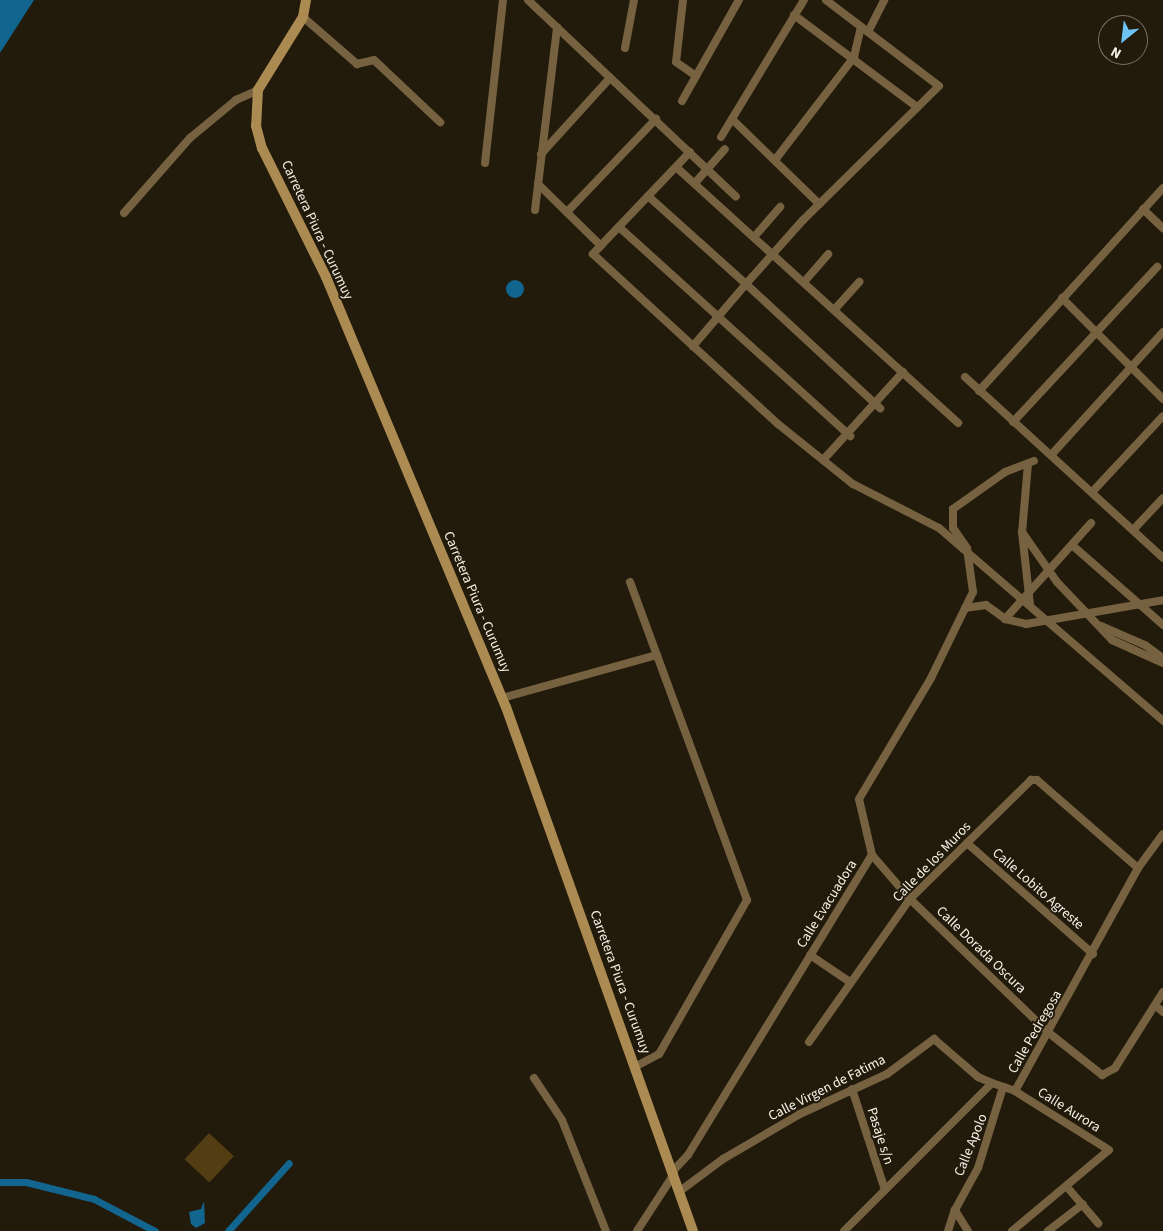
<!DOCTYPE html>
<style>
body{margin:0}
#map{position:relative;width:1163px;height:1231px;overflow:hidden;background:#221a0b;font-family:"Source Sans 3",sans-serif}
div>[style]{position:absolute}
.green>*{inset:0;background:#533d13;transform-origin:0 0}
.water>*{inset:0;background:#11658f}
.round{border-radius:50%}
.canal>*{height:7px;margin:-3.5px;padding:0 3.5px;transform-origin:3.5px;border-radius:3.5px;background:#11658f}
.street>*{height:8px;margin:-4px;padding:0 4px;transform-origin:4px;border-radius:4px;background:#766240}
.secondary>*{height:10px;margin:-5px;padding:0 5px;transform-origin:5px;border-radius:5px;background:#ab8b52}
span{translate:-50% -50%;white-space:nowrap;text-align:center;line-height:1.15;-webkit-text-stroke:4px #221a0b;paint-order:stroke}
.street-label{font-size:14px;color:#f7f1e8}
.north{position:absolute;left:1098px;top:15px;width:50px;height:50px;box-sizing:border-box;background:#221a0b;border:1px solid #777063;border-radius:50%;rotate:209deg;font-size:14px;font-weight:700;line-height:20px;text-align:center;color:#f7f1e8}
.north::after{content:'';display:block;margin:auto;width:18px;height:22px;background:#6fc2f4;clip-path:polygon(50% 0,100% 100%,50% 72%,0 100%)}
</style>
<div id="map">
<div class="green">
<i style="left:209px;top:1133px;width:34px;height:36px;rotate:43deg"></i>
</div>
<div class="water">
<i style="clip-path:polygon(0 0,34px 0,0 53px)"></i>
<i class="round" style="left:506px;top:280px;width:18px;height:18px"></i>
<i style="clip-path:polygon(204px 1201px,205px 1223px,196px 1228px,191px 1224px,189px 1212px,201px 1209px)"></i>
</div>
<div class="canal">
<i style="left:0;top:1182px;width:26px"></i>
<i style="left:26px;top:1182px;width:70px;rotate:14deg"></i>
<i style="left:94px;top:1199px;width:69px;rotate:27.7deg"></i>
<i style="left:228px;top:1231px;width:91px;rotate:-48.1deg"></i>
</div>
<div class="street">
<i style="left:528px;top:0;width:286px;rotate:43.4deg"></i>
<i style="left:683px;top:0;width:62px;rotate:96.4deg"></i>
<i style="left:676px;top:62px;width:24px;rotate:35deg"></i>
<i style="left:826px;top:0;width:142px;rotate:37.3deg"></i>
<i style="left:939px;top:86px;width:191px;rotate:135.4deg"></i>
<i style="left:803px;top:220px;width:86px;rotate:131.7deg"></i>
<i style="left:746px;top:284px;width:183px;rotate:42.8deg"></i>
<i style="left:794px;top:15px;width:154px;rotate:36.8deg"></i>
<i style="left:303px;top:17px;width:72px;rotate:41deg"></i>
<i style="left:357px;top:64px;width:17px;rotate:-13deg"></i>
<i style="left:374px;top:60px;width:91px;rotate:43.2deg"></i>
<i style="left:868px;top:32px;width:36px;rotate:-63deg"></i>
<i style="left:625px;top:48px;width:49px;rotate:-79.4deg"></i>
<i style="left:682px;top:101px;width:116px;rotate:-60.6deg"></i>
<i style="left:732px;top:119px;width:122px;rotate:44.3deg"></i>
<i style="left:721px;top:137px;width:160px;rotate:-58.8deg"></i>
<i style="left:690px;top:152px;width:141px;rotate:133.6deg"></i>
<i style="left:593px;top:254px;width:251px;rotate:42.6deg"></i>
<i style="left:778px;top:424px;width:96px;rotate:38.7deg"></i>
<i style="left:853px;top:484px;width:97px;rotate:27.1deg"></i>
<i style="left:939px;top:528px;width:296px;rotate:40.7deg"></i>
<i style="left:541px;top:154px;width:103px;rotate:-47.8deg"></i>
<i style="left:775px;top:160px;width:130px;rotate:-52.5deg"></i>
<i style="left:854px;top:57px;width:31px;rotate:-77deg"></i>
<i style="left:485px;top:163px;width:164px;rotate:-83.7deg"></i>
<i style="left:676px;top:167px;width:381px;rotate:42.2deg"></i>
<i style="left:695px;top:183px;width:45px;rotate:-48.6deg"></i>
<i style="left:538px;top:184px;width:88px;rotate:44.5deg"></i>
<i style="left:648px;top:196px;width:132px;rotate:41.9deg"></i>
<i style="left:746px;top:284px;width:82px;rotate:130.5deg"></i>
<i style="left:1143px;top:209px;width:28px;rotate:44deg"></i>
<i style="left:535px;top:210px;width:184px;rotate:-83.1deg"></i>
<i style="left:567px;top:212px;width:129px;rotate:-46.3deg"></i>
<i style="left:124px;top:213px;width:100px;rotate:-48.7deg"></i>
<i style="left:190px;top:138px;width:60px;rotate:-39.6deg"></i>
<i style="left:236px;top:100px;width:24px;rotate:-24deg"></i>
<i style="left:619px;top:227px;width:312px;rotate:42.1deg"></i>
<i style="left:754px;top:237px;width:40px;rotate:-49deg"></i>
<i style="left:804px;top:282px;width:37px;rotate:-49deg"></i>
<i style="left:1062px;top:298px;width:143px;rotate:45deg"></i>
<i style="left:834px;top:310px;width:38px;rotate:-48deg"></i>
<i style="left:965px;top:377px;width:268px;rotate:42.4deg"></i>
<i style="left:979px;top:391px;width:274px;rotate:-47.8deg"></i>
<i style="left:1013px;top:422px;width:212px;rotate:-47.1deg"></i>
<i style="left:1053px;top:453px;width:164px;rotate:-47.7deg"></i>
<i style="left:823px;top:460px;width:119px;rotate:-47.7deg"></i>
<i style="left:1028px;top:464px;width:68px;rotate:95deg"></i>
<i style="left:1022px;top:532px;width:73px;rotate:83.7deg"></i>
<i style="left:1094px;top:490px;width:101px;rotate:-47deg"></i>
<i style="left:1134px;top:529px;width:42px;rotate:-46.9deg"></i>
<i style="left:1022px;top:532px;width:61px;rotate:55deg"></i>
<i style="left:1057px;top:582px;width:80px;rotate:46.5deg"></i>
<i style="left:1112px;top:640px;width:56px;rotate:24.3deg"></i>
<i style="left:1072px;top:545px;width:121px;rotate:41.3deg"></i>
<i style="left:630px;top:582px;width:339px;rotate:69.8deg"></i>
<i style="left:747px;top:900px;width:177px;rotate:119.7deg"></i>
<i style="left:659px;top:1054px;width:26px;rotate:152deg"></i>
<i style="left:965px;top:608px;width:21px;rotate:-8deg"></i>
<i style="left:986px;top:605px;width:24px;rotate:36deg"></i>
<i style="left:1005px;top:619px;width:22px;rotate:13deg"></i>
<i style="left:1026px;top:624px;width:139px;rotate:-9.9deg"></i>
<i style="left:1005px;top:619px;width:129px;rotate:-48.1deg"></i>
<i style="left:1101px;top:626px;width:48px;rotate:23.4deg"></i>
<i style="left:1145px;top:645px;width:22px;rotate:36deg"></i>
<i style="left:502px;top:698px;width:161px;rotate:-15.5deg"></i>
<i style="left:967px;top:843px;width:168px;rotate:41.4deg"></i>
<i style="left:872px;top:855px;width:58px;rotate:49.2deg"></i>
<i style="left:910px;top:899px;width:193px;rotate:44deg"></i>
<i style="left:1049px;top:1033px;width:68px;rotate:38.4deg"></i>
<i style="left:1102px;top:1075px;width:15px;rotate:-28deg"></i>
<i style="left:1115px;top:1068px;width:90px;rotate:-57.7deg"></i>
<i style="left:810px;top:955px;width:48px;rotate:34deg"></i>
<i style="left:1155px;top:1005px;width:11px;rotate:41deg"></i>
<i style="left:809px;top:1042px;width:175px;rotate:-54.8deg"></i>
<i style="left:910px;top:899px;width:170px;rotate:-44.5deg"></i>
<i style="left:1031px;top:780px;width:6px"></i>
<i style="left:1037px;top:780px;width:134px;rotate:41.1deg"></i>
<i style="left:534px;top:1078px;width:50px;rotate:56.3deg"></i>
<i style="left:562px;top:1120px;width:119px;rotate:68.4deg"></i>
<i style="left:852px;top:1089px;width:106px;rotate:71.9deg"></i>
<i style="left:673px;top:1171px;width:22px;rotate:-47deg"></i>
<i style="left:688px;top:1155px;width:352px;rotate:-58.5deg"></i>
<i style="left:872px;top:855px;width:57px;rotate:-103.1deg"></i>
<i style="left:859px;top:799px;width:141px;rotate:-59.2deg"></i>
<i style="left:931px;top:678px;width:96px;rotate:-64deg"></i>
<i style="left:973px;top:592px;width:44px;rotate:-97.8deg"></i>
<i style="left:967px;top:548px;width:24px;rotate:-125deg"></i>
<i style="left:953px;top:528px;width:19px;rotate:-90deg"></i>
<i style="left:953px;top:509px;width:64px;rotate:-35.4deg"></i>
<i style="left:1005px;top:472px;width:31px;rotate:-21deg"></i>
<i style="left:1067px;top:1187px;width:48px;rotate:49.3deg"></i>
<i style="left:680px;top:1191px;width:54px;rotate:-36.7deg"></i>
<i style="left:723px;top:1159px;width:89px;rotate:-30.3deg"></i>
<i style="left:800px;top:1114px;width:96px;rotate:-24.7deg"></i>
<i style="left:887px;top:1074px;width:59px;rotate:-36.7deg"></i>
<i style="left:934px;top:1039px;width:58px;rotate:40.8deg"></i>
<i style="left:978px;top:1077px;width:15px;rotate:23deg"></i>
<i style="left:637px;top:1231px;width:68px;rotate:-57deg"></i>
<i style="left:844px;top:1231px;width:209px;rotate:-45deg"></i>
<i style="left:992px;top:1083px;width:24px;rotate:19deg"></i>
<i style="left:1015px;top:1091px;width:255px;rotate:-61.1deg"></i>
<i style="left:1138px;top:868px;width:42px;rotate:-53.7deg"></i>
<i style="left:948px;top:1231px;width:22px;rotate:-72deg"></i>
<i style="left:968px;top:1231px;width:25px;rotate:-122deg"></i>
<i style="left:955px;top:1210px;width:48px;rotate:-61.3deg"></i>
<i style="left:978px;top:1168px;width:85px;rotate:-72.8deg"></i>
<i style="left:1012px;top:1231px;width:126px;rotate:-39.9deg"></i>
<i style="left:1109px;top:1150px;width:111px;rotate:-147.9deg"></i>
<i style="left:1048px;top:1231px;width:44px;rotate:-37.6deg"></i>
</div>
<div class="secondary">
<i style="left:306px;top:0;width:17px;rotate:100deg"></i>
<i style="left:303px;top:17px;width:86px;rotate:121.7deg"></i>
<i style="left:258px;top:90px;width:36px;rotate:93deg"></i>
<i style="left:256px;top:126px;width:23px;rotate:75deg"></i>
<i style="left:262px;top:148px;width:144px;rotate:63.6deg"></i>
<i style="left:326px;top:277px;width:466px;rotate:67.3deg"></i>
<i style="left:506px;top:707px;width:556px;rotate:70.36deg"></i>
</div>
<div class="street-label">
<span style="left:317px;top:230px;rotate:65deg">Carretera Piura - Curumuy</span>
<span style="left:477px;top:602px;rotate:67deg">Carretera Piura - Curumuy</span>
<span style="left:932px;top:862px;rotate:-46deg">Calle de los Muros</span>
<span style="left:1038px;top:889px;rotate:41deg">Calle Lobito Agreste</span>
<span style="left:827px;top:904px;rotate:-58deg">Calle Evacuadora</span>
<span style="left:981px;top:950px;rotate:44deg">Calle Dorada Oscura</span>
<span style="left:620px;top:982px;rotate:70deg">Carretera Piura - Curumuy</span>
<span style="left:1035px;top:1032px;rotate:-60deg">Calle Pedregosa</span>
<span style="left:827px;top:1088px;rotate:-27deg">Calle Virgen de Fatima</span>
<span style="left:1069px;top:1110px;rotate:32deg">Calle Aurora</span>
<span style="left:880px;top:1136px;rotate:72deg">Pasaje s/n</span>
<span style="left:971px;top:1145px;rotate:-68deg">Calle Apolo</span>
</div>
<div class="north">N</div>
</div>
